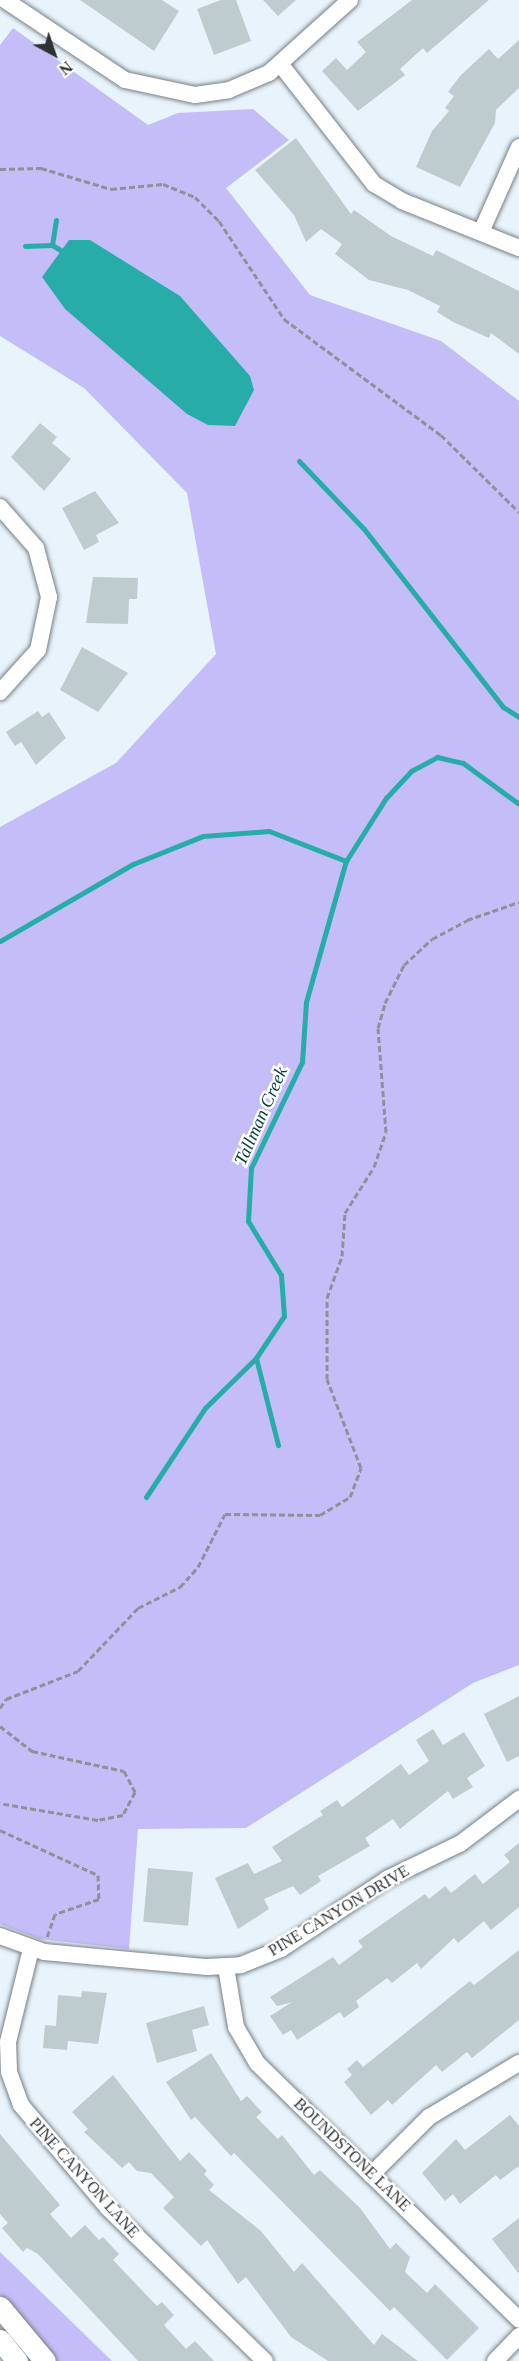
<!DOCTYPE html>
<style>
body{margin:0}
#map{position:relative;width:519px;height:2361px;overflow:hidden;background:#e9f3fb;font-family:Georgia,serif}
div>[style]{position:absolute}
.green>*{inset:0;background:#c5bdf7}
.water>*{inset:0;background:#28aca9}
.stream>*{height:5px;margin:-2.5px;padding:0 2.5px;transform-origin:2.5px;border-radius:2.5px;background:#28aca9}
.building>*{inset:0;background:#bfcccf;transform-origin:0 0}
.path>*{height:3px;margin-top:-1.5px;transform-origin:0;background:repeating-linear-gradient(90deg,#8b9298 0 6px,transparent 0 9px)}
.roads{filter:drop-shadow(0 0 2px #788087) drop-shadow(0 0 2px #788087)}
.minor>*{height:16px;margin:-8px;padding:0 8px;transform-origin:8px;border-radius:8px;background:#fff}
.tertiary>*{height:21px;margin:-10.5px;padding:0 10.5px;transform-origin:10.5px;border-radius:10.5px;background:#fff}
span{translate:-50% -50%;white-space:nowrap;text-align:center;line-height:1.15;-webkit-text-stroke:5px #fff;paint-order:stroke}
.street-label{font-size:16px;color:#2e3235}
.water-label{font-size:18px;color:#074140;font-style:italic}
.north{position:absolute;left:24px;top:24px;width:60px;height:60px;-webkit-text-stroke:4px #fff;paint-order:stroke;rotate:140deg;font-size:16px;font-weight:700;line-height:24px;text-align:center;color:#2e3235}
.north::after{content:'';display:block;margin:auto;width:21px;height:27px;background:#2e3235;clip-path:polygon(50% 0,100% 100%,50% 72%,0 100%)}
</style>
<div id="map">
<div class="green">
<i style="clip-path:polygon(13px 28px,148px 125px,178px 113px,253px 109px,289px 140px,226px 188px,310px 295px,441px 341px,519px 401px,519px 1665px,473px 1683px,246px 1828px,138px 1829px,129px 1949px,39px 1939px,0 1924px,0 827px,116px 763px,216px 654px,187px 493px,84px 388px,0 336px,0 45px)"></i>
<i style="clip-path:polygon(0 2252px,112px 2361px,55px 2361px,0 2295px)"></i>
</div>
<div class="water">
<i style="clip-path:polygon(69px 240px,90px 240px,180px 296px,250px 376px,254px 390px,235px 426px,208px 425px,187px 414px,65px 309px,42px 277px)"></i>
</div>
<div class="stream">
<i style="left:56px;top:220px;width:25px;rotate:99deg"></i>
<i style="left:52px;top:245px;width:17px;rotate:31deg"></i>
<i style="left:25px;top:246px;width:27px;rotate:-2deg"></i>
<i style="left:299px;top:461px;width:94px;rotate:46.3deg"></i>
<i style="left:364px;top:529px;width:226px;rotate:52deg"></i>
<i style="left:503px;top:707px;width:19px;rotate:32deg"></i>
<i style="left:0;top:941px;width:154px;rotate:-30.1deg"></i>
<i style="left:133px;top:864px;width:75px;rotate:-21.8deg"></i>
<i style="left:203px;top:836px;width:66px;rotate:-4.3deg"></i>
<i style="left:269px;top:831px;width:83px;rotate:21.3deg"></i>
<i style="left:256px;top:1358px;width:90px;rotate:75.8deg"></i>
<i style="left:146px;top:1497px;width:107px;rotate:-56.5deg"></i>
<i style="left:205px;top:1408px;width:71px;rotate:-44.4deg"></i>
<i style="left:256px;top:1358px;width:50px;rotate:-56.3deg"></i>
<i style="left:284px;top:1316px;width:41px;rotate:-94.2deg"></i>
<i style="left:281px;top:1275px;width:63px;rotate:-121.4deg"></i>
<i style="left:248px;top:1221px;width:53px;rotate:-86.8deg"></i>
<i style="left:251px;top:1168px;width:118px;rotate:-64.3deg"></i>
<i style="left:302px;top:1062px;width:60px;rotate:-86.2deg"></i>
<i style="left:306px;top:1002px;width:147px;rotate:-74.2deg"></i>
<i style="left:346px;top:861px;width:75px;rotate:-57.6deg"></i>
<i style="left:386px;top:798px;width:37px;rotate:-47deg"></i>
<i style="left:411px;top:771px;width:30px;rotate:-28deg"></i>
<i style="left:437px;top:757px;width:27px;rotate:13deg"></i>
<i style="left:463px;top:763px;width:69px;rotate:36.2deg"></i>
</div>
<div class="building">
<i style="clip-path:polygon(80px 0,162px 0,179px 11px,154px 51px)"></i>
<i style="clip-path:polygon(221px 0,236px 0,251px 41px,214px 55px,197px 9px)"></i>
<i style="clip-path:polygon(263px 0,296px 0,278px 16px)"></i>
<i style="clip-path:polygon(412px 0,489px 0,427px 53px,423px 48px,400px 69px,405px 75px,358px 111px,322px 71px,336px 58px,347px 70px,366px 52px,357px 42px)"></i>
<i style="clip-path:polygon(519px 40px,519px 88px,496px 110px,495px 123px,460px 187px,416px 167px,432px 131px,449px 111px,445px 108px,454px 96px,448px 92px,460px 76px,489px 49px,498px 59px)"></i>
<i style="clip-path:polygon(296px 138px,351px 214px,354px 210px,391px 236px,433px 256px,436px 250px,519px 291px,519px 354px,491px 333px,489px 338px,453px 322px,437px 312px,440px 306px,408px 290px,369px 280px,335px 254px,342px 244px,321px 229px,306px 242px,294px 215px,255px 170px)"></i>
<i style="clip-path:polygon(40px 423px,57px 437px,52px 443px,71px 459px,44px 491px,11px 457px)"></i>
<i style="clip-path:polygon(95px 491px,119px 523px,96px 535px,99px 542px,84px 550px,62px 508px)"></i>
<i style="clip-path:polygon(93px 577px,138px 578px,137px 599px,129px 599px,128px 624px,86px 623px)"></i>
<i style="clip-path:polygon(82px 647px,128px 673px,98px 712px,60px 690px)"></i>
<i style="clip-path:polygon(38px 711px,42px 717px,49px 712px,66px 738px,36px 765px,21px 742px,15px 746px,6px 732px)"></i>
<i style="clip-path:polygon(519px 1696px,519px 1756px,507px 1762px,484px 1714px)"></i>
<i style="clip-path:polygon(433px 1729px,443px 1745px,464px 1732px,485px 1766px,467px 1778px,473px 1787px,453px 1799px,448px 1791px,400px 1829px,393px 1819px,365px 1838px,370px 1846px,318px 1876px,321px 1881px,300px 1895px,293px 1886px,264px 1899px,269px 1909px,238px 1929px,215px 1878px,248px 1863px,254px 1874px,282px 1861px,272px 1847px,323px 1815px,320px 1811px,337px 1800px,342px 1807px,401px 1764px,409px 1775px,429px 1761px,416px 1740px)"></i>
<i style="clip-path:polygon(519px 1843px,519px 1907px,491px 1930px,484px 1921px,458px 1943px,454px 1938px,421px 1969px,417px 1963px,392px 1983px,387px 1978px,356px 2001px,359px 2007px,344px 2018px,340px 2012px,297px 2040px,291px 2030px,283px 2035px,270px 2016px,292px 2002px,277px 2006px,270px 1997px,333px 1957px,339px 1965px,363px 1947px,358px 1941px,425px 1894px,429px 1899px,445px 1886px,451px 1893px,475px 1874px,483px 1884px,510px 1862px,504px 1855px)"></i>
<i style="left:148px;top:1868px;width:45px;height:54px;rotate:5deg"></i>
<i style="clip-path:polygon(519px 1950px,519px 2020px,472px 2058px,467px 2052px,442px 2072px,436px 2065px,392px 2105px,388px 2100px,371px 2115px,344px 2082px,352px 2075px,347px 2069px,357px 2060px,363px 2067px,470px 1981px,474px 1985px)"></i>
<i style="clip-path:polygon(82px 1991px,107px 1993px,98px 2044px,68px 2041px,67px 2050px,43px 2048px,45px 2025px,56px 2026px,58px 1995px,81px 1997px)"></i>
<i style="clip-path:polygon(204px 2006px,209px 2025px,192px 2030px,197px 2051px,157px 2063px,146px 2023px)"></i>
<i style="clip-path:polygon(211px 2053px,241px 2101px,247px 2096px,262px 2112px,256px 2117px,278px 2139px,282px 2135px,314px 2175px,320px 2170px,360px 2208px,390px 2249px,396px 2243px,410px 2257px,405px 2272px,427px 2293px,435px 2284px,479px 2328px,447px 2360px,394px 2307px,390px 2311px,234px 2153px,231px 2156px,195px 2117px,191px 2120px,166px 2082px)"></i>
<i style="clip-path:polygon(113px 2075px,180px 2161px,189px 2152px,207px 2171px,204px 2174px,214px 2185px,209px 2190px,261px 2231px,294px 2272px,302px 2263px,374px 2345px,382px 2334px,418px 2361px,328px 2361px,291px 2337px,246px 2277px,238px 2284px,207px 2240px,201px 2246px,163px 2208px,174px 2197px,151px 2173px,137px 2171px,129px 2162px,122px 2168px,84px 2132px,88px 2129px,72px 2112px)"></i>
<i style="clip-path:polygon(510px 2115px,519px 2126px,519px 2166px,500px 2180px,496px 2175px,460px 2204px,453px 2194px,445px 2201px,422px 2173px,456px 2139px,465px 2150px)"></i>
<i style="clip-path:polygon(0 2134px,60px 2205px,50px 2214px,71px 2238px,85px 2225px,99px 2240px,103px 2237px,119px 2254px,113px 2260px,157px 2306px,162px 2302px,174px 2315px,164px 2325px,186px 2349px,195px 2341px,214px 2361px,138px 2361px,38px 2254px,27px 2248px,23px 2252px,2px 2228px,8px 2223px,0 2214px)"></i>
<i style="clip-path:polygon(519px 2218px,519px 2274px,492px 2239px)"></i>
</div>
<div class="path">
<i style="left:0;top:169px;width:41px;rotate:-1.4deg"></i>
<i style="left:41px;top:168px;width:73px;rotate:16.7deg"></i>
<i style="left:111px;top:189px;width:52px;rotate:-5.5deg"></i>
<i style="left:163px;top:184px;width:35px;rotate:22deg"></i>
<i style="left:195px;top:197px;width:34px;rotate:45deg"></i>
<i style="left:219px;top:221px;width:118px;rotate:56.4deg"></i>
<i style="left:284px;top:319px;width:195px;rotate:36.5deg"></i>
<i style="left:441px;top:435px;width:110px;rotate:44.6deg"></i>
<i style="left:0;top:1708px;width:11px;rotate:-56deg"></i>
<i style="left:6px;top:1699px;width:77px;rotate:-21.3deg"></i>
<i style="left:78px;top:1671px;width:87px;rotate:-46.4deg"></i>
<i style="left:138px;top:1608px;width:47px;rotate:-26.6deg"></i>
<i style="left:180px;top:1587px;width:27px;rotate:-48deg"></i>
<i style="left:198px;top:1567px;width:59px;rotate:-63deg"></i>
<i style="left:225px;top:1514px;width:95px;rotate:0.6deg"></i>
<i style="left:320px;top:1515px;width:35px;rotate:-31deg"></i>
<i style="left:350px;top:1497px;width:31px;rotate:-69deg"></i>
<i style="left:361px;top:1468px;width:95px;rotate:-110.9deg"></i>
<i style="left:327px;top:1379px;width:81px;rotate:-90deg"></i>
<i style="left:327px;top:1298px;width:45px;rotate:-70.3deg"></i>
<i style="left:342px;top:1256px;width:43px;rotate:-86deg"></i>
<i style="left:345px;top:1213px;width:54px;rotate:-57.8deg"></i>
<i style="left:374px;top:1167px;width:37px;rotate:-71deg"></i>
<i style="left:386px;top:1132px;width:104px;rotate:-94.4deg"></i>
<i style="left:378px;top:1028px;width:26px;rotate:-74deg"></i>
<i style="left:385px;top:1003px;width:42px;rotate:-63.4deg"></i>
<i style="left:404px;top:965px;width:38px;rotate:-43deg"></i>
<i style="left:432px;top:939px;width:40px;rotate:-28deg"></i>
<i style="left:467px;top:920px;width:55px;rotate:-19.1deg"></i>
<i style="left:0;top:1726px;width:41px;rotate:38deg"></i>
<i style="left:32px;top:1751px;width:94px;rotate:12.3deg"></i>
<i style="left:124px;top:1771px;width:24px;rotate:62deg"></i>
<i style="left:135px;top:1792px;width:26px;rotate:118deg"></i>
<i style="left:123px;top:1815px;width:25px;rotate:169deg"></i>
<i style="left:98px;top:1820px;width:99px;rotate:-170.2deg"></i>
<i style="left:0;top:1830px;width:108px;rotate:24.7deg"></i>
<i style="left:98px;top:1875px;width:24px;rotate:88deg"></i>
<i style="left:99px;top:1899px;width:46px;rotate:161.2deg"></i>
<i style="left:55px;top:1914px;width:24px;rotate:109deg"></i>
</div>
<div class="roads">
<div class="minor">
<i style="left:5px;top:0;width:144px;rotate:33.7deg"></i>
<i style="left:125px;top:80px;width:72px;rotate:12.1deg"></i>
<i style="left:195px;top:95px;width:34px;rotate:-8deg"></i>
<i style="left:229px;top:90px;width:43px;rotate:-23deg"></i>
<i style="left:269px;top:73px;width:109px;rotate:-42deg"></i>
<i style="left:281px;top:65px;width:151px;rotate:52deg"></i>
<i style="left:374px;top:184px;width:33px;rotate:31deg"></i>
<i style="left:402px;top:201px;width:126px;rotate:21.9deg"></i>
<i style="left:481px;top:232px;width:93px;rotate:-65.9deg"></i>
<i style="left:0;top:507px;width:55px;rotate:48.7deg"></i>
<i style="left:36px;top:548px;width:51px;rotate:75.1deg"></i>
<i style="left:49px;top:597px;width:54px;rotate:101.7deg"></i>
<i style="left:38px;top:650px;width:57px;rotate:132.1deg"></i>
<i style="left:0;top:1936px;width:47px;rotate:20deg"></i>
<i style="left:44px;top:1952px;width:164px;rotate:5.3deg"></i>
<i style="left:207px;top:1967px;width:34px;rotate:-3deg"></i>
<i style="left:241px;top:1965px;width:43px;rotate:-21.8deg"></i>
<i style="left:281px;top:1949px;width:127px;rotate:-33.4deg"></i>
<i style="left:387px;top:1879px;width:82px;rotate:-25.9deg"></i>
<i style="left:461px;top:1843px;width:73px;rotate:-37.2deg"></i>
<i style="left:31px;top:1949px;width:96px;rotate:103.9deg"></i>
<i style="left:8px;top:2042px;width:30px;rotate:88deg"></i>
<i style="left:9px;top:2072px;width:35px;rotate:70deg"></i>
<i style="left:21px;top:2105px;width:135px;rotate:49.8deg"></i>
<i style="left:108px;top:2208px;width:219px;rotate:44.3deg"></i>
<i style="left:226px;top:1967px;width:61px;rotate:80.5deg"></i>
<i style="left:236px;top:2027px;width:42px;rotate:59.7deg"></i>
<i style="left:257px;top:2063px;width:367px;rotate:44.4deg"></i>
<i style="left:371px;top:2175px;width:82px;rotate:-45deg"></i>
<i style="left:429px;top:2117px;width:105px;rotate:-31deg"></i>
<i style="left:495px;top:2361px;width:35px;rotate:-46deg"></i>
</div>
<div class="tertiary">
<i style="left:0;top:2307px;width:70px;rotate:50.2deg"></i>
<i style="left:0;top:2340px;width:27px;rotate:51deg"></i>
</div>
</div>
<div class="street-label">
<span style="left:339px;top:1911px;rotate:-31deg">PINE CANYON DRIVE</span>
<span style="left:352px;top:2155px;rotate:44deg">BOUNDSTONE LANE</span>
<span style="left:84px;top:2178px;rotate:48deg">PINE CANYON LANE</span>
</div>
<div class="water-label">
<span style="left:261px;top:1116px;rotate:-66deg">Tallman Creek</span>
</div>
<div class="north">N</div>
</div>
